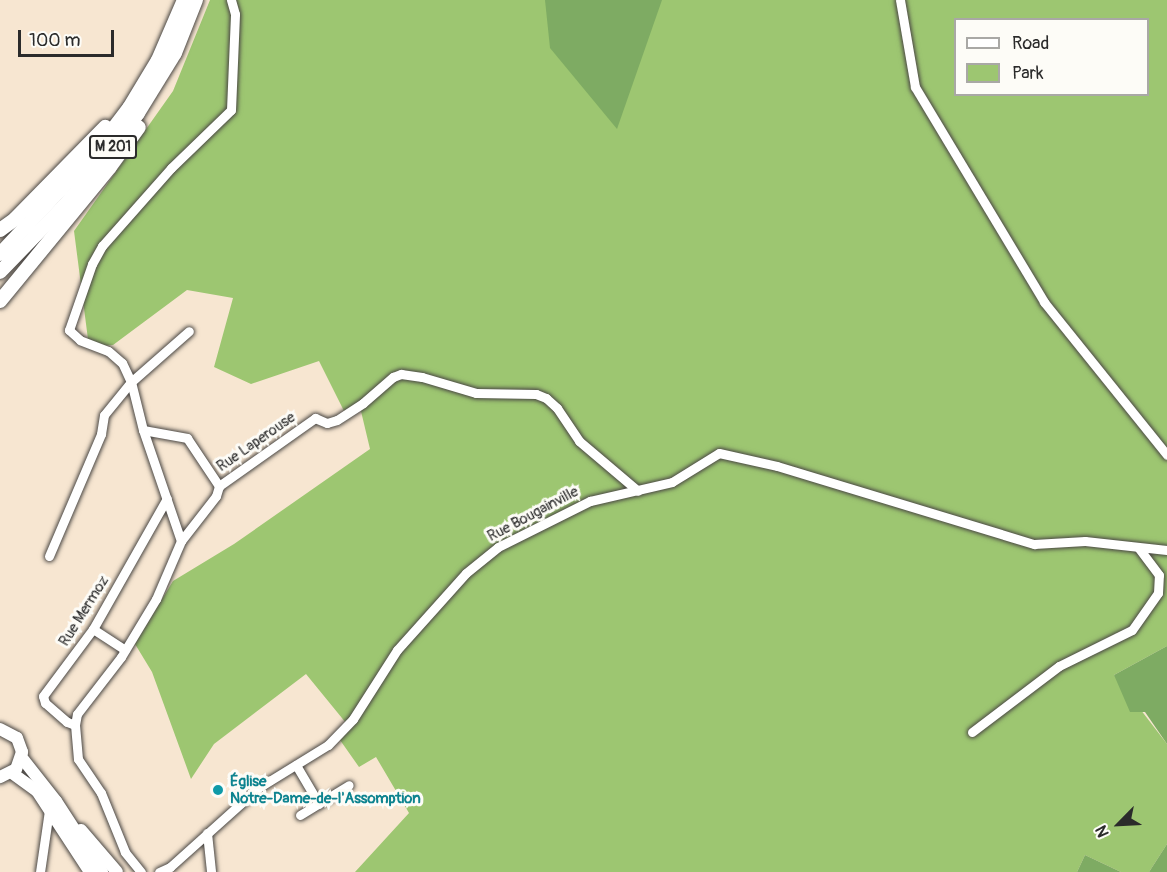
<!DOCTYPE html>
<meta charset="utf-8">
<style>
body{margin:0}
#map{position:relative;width:1167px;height:872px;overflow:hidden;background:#f7e6d1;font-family:Pangolin,sans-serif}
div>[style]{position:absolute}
.green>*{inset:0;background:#9dc671}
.forest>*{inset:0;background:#7eab63}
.roads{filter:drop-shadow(0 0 2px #4a4744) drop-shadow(0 0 2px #4a4744)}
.minor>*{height:9px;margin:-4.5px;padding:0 4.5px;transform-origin:4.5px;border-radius:4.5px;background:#fff}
.major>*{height:12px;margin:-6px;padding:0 6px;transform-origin:6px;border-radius:6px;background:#fff}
.highway>*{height:14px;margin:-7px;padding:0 7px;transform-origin:7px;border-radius:7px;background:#fff}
.dots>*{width:16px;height:16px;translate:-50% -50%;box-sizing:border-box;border:3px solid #fdfcf7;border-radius:50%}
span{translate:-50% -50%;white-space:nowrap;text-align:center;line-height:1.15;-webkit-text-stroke:6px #fdfcf7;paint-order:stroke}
.shield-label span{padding:2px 4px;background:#fdfcf7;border:2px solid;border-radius:4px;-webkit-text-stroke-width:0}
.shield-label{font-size:14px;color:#2b2b2b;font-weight:700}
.street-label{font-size:15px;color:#2b2b2b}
.culture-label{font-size:15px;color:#0d838f;font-weight:700}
.left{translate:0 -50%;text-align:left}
.legend{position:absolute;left:954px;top:18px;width:195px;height:78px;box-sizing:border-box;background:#fdfcf7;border:2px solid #a9a8a5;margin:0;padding:8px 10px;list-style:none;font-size:18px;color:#2b2b2b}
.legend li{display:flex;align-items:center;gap:12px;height:30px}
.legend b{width:30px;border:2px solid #a9a8a5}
.north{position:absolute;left:1089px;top:794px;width:60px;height:60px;-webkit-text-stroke:4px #fdfcf7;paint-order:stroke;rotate:246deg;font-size:16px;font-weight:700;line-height:24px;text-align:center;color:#2b2b2b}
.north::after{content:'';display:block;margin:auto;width:21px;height:27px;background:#2b2b2b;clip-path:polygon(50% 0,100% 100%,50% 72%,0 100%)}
.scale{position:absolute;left:18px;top:30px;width:96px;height:27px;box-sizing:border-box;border:3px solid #2b2b2b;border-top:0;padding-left:8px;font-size:18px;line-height:21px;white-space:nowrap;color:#2b2b2b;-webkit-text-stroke:4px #fdfcf7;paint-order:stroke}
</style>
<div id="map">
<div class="green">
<i style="clip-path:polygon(evenodd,210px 0,1167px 0,1167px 646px,1114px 675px,1167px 744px,1167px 844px,1149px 872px,1121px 872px,1085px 855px,1077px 872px,355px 872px,409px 813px,376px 757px,359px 767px,340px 740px,346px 723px,306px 674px,214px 744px,191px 779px,152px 672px,135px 644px,173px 581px,234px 544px,370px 449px,360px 407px,344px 411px,319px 361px,251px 384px,214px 367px,233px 298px,187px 290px,113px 345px,89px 347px,74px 231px,173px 91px,210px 0,956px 20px,1148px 20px,1148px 94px,956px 94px,956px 20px)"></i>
</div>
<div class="forest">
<i style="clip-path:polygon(545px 0,662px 0,617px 129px,550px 48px)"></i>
<i style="clip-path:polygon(1167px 646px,1167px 744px,1145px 712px,1130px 712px,1114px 675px)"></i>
<i style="clip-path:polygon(1167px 844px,1167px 872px,1149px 872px)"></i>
<i style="clip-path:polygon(1085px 855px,1121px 872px,1077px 872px)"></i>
</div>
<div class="roads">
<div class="minor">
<i style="left:900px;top:0;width:88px;rotate:80.2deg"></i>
<i style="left:915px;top:87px;width:251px;rotate:59deg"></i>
<i style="left:1044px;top:302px;width:196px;rotate:51.2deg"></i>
<i style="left:143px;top:430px;width:45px;rotate:10.3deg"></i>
<i style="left:187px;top:438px;width:58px;rotate:56.3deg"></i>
<i style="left:181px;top:541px;width:117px;rotate:-108.9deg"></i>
<i style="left:143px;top:430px;width:49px;rotate:-104deg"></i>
<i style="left:131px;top:382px;width:21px;rotate:-115deg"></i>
<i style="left:122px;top:363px;width:18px;rotate:-139deg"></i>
<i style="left:108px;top:351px;width:30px;rotate:-159deg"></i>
<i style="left:80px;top:340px;width:15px;rotate:-138deg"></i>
<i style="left:69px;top:330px;width:70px;rotate:-70.8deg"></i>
<i style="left:92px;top:264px;width:21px;rotate:-61deg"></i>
<i style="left:102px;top:246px;width:104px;rotate:-48.5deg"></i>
<i style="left:171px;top:168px;width:83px;rotate:-44deg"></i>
<i style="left:231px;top:110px;width:96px;rotate:-87.6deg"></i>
<i style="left:235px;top:14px;width:15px;rotate:-106deg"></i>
<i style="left:49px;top:556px;width:133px;rotate:-66.9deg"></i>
<i style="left:101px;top:434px;width:19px;rotate:-81deg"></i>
<i style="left:104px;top:415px;width:43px;rotate:-50.7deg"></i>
<i style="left:131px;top:382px;width:77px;rotate:-41.3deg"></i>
<i style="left:93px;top:629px;width:38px;rotate:33deg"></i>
<i style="left:75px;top:725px;width:9px;rotate:-159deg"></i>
<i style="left:67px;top:722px;width:29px;rotate:-139deg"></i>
<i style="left:45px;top:703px;width:7px;rotate:-106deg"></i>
<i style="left:43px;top:696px;width:84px;rotate:-53.3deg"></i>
<i style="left:93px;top:629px;width:150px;rotate:-60.5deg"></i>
<i style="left:972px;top:732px;width:109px;rotate:-37.2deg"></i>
<i style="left:1059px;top:666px;width:81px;rotate:-26.3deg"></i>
<i style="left:1132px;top:630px;width:45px;rotate:-54.9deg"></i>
<i style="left:1158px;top:593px;width:18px;rotate:-87deg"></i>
<i style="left:1159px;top:575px;width:35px;rotate:-127deg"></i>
<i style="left:296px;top:765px;width:45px;rotate:59.5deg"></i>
<i style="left:300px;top:815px;width:57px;rotate:-31.5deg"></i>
<i style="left:207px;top:833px;width:39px;rotate:84deg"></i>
<i style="left:40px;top:872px;width:63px;rotate:-81.7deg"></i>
<i style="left:141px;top:872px;width:26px;rotate:-129deg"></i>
<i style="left:125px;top:852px;width:64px;rotate:-112.1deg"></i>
<i style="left:101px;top:793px;width:41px;rotate:-124.1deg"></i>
<i style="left:78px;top:759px;width:34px;rotate:-95deg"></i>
<i style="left:75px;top:725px;width:11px;rotate:-80deg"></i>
<i style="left:77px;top:714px;width:72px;rotate:-52.3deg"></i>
<i style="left:121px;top:657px;width:68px;rotate:-58.9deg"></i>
<i style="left:156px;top:599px;width:63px;rotate:-66.7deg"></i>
<i style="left:181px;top:541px;width:57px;rotate:-52.1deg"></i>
<i style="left:216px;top:496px;width:10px;rotate:-73deg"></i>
<i style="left:219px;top:486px;width:118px;rotate:-35.3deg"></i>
<i style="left:315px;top:418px;width:13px;rotate:23deg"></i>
<i style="left:327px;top:423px;width:10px;rotate:-17deg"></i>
<i style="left:337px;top:420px;width:31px;rotate:-33deg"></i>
<i style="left:363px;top:403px;width:40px;rotate:-41deg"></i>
<i style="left:393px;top:377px;width:9px;rotate:-21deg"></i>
<i style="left:401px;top:374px;width:21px;rotate:8deg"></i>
<i style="left:422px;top:377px;width:56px;rotate:16.5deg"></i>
<i style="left:476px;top:393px;width:60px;rotate:1deg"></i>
<i style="left:536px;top:394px;width:11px;rotate:22deg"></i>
<i style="left:546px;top:398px;width:15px;rotate:42deg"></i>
<i style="left:557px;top:408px;width:40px;rotate:56deg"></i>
<i style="left:579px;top:441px;width:77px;rotate:40.3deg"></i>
<i style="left:159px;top:872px;width:12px;rotate:-24deg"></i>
<i style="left:170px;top:867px;width:118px;rotate:-41.9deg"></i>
<i style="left:258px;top:788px;width:82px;rotate:-31.6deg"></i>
<i style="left:328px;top:745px;width:36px;rotate:-46deg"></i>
<i style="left:353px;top:719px;width:82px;rotate:-57.5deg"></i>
<i style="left:397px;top:650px;width:103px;rotate:-48.1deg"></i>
<i style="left:466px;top:573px;width:41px;rotate:-39.1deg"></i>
<i style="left:498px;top:547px;width:103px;rotate:-26.6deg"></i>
<i style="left:590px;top:501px;width:84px;rotate:-13deg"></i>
<i style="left:672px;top:482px;width:55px;rotate:-31.7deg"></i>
<i style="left:719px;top:453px;width:59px;rotate:12.6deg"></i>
<i style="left:777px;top:466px;width:269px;rotate:16.9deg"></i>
<i style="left:1034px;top:544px;width:51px;rotate:-3.4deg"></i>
<i style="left:1085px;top:541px;width:82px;rotate:6.3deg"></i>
</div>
<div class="major">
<i style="left:0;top:729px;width:19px;rotate:28deg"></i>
<i style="left:17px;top:738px;width:15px;rotate:70deg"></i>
<i style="left:22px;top:752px;width:18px;rotate:109deg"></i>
<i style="left:16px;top:769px;width:18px;rotate:153deg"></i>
<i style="left:22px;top:758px;width:55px;rotate:51.7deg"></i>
<i style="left:56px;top:801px;width:85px;rotate:57.1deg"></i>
<i style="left:12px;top:773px;width:31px;rotate:36deg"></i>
<i style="left:37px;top:791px;width:97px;rotate:56.8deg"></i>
<i style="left:81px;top:830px;width:55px;rotate:49.4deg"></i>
</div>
<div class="highway">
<i style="left:0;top:230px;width:19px;rotate:-36deg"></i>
<i style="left:15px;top:219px;width:129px;rotate:-45.6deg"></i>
<i style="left:0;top:254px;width:137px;rotate:-46.8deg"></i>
<i style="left:94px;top:154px;width:58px;rotate:-52.7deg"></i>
<i style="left:129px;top:108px;width:56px;rotate:-58.9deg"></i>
<i style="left:158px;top:60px;width:65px;rotate:-66.6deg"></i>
<i style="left:0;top:272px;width:92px;rotate:-45.9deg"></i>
<i style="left:64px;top:206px;width:60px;rotate:-49.7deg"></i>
<i style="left:103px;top:160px;width:59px;rotate:-53.3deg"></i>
<i style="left:138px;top:113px;width:70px;rotate:-58.3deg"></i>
<i style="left:175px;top:53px;width:57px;rotate:-68.4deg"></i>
<i style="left:0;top:301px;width:173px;rotate:-50.6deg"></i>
<i style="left:110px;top:167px;width:49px;rotate:-54.1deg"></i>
</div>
</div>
<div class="dots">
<i style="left:218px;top:790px;background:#0f9aa8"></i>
</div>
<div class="shield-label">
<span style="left:113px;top:147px">M 201</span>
</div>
<div class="street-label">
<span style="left:256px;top:442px;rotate:-35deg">Rue Laperouse</span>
<span style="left:533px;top:514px;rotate:-28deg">Rue Bougainville</span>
<span style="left:84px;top:611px;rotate:-58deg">Rue Mermoz</span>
</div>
<div class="culture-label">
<span class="left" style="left:230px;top:790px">Église<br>Notre-Dame-de-l'Assomption</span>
</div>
<ul class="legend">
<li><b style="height:8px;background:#fff"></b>Road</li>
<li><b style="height:16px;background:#9dc671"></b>Park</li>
</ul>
<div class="north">N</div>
<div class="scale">100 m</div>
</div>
